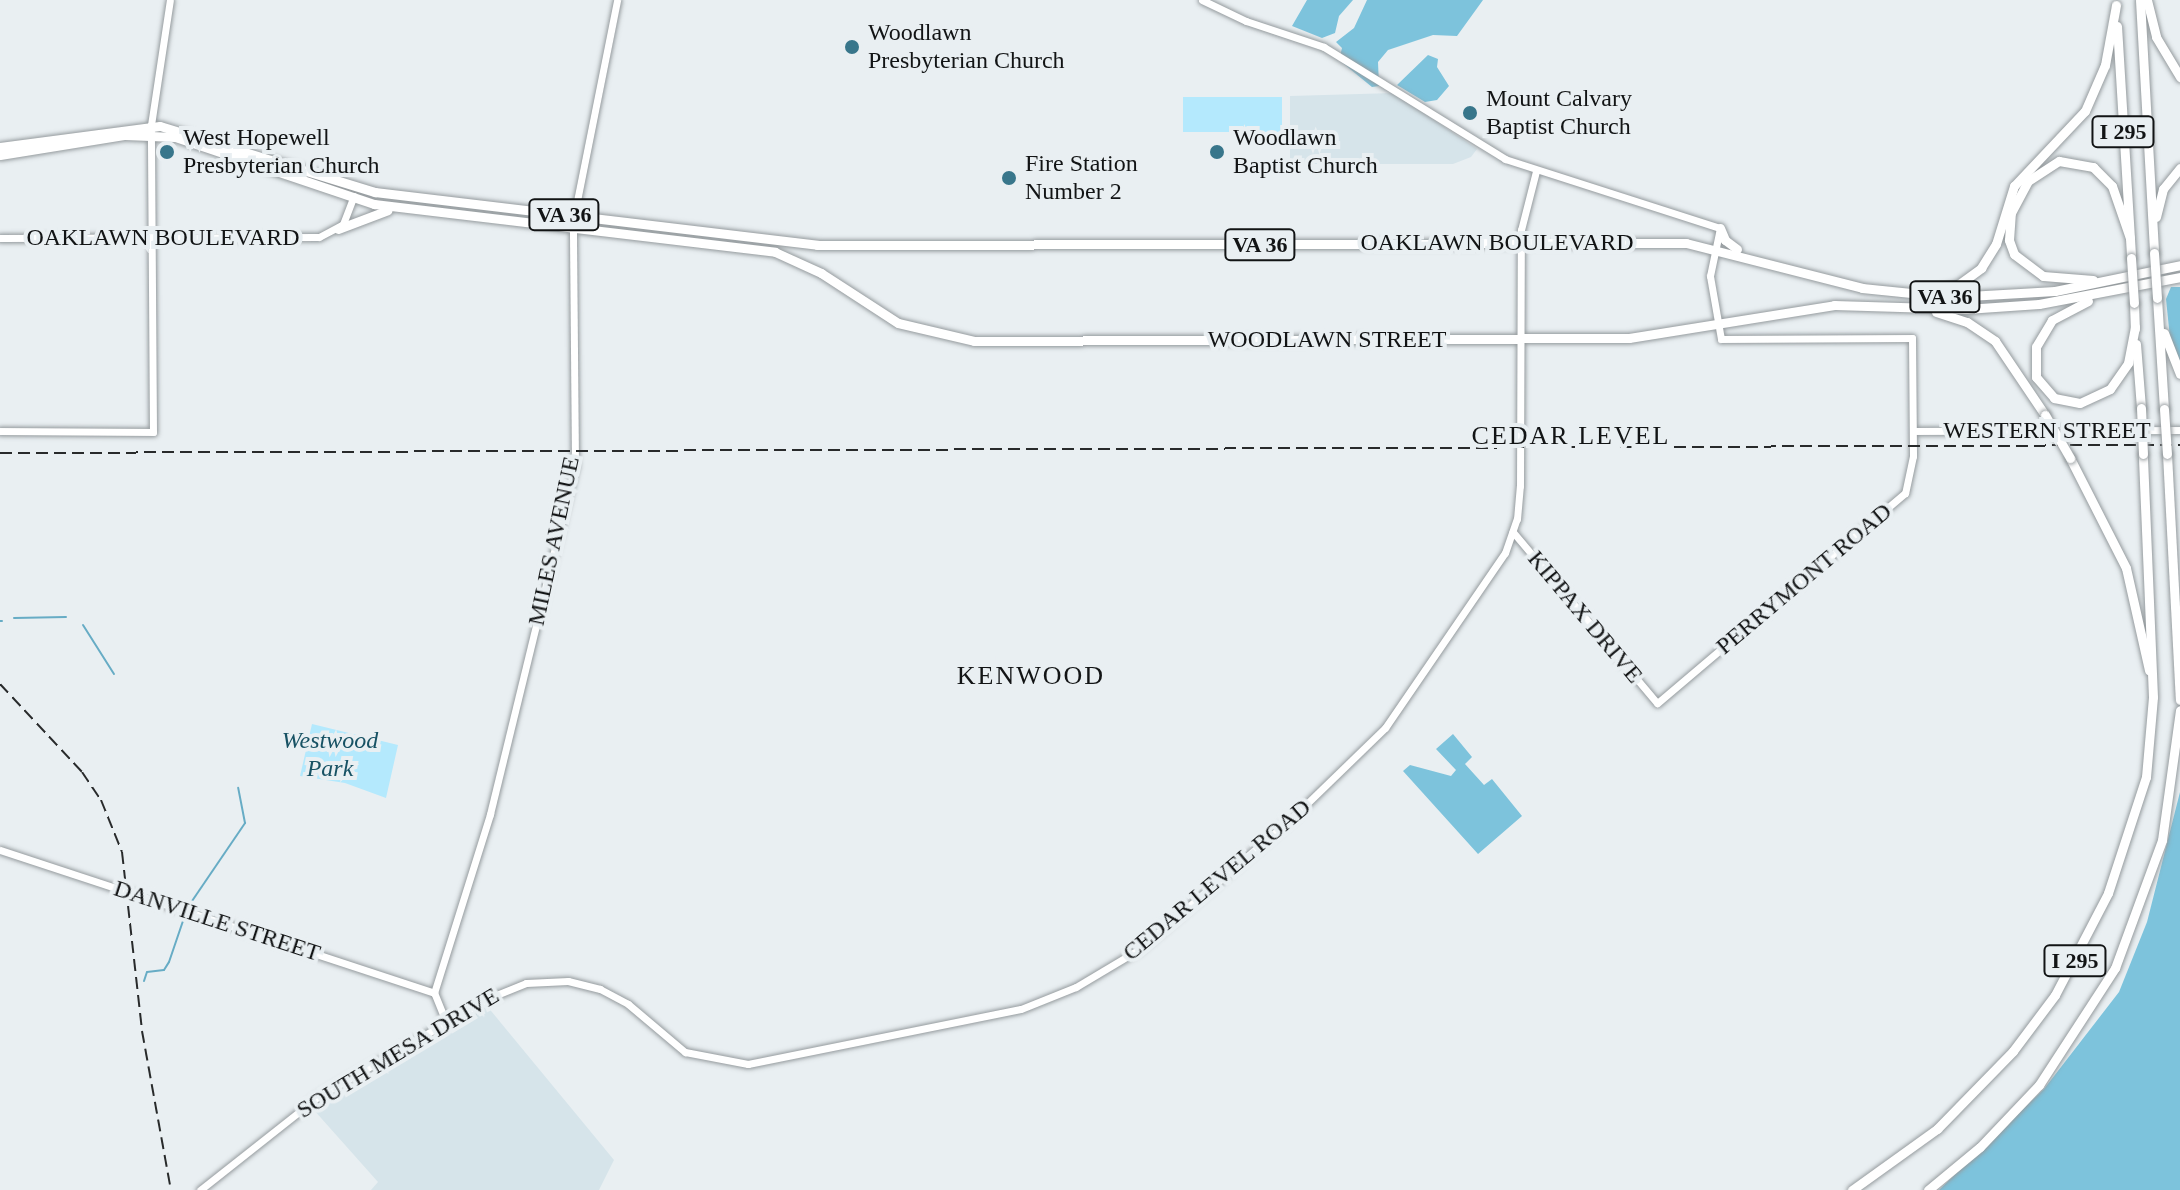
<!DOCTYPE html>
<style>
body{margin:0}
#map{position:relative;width:2180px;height:1190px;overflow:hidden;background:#e9eff2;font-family:Georgia,serif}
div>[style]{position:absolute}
.built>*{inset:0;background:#d6e4ea}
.green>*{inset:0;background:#b4e9fd;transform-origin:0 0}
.forest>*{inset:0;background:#7dc3dc}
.stream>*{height:2px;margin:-1px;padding:0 1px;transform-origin:1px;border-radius:1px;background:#67acc5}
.roads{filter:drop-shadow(0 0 2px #959b9e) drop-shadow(0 0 2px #959b9e)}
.secondary>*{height:7px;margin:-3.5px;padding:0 3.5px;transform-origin:3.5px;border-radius:3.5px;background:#fff}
.highway>*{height:9px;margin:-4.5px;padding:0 4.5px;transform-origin:4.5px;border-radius:4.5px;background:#fff}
.rail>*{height:2px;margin-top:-1px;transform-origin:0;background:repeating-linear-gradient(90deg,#282a2b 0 12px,transparent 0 18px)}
.bridges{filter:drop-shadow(0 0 2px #959b9e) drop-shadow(0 0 2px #959b9e)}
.highway-bridge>*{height:9px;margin:-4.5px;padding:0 4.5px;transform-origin:4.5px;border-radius:4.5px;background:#fff}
.dots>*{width:22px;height:22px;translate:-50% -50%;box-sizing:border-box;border:4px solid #e9eff2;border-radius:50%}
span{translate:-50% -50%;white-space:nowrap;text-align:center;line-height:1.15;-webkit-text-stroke:8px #e9eff2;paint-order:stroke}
.shield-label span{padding:2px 6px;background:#e9eff2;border:2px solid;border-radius:6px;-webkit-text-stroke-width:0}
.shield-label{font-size:22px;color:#121415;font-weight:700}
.poi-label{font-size:24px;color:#121415}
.left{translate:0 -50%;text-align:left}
.street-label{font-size:24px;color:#121415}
.park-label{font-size:24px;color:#185264;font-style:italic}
.neighbourhood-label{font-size:26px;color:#121415;letter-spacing:2px}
</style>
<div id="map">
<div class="built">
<i style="clip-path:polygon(1394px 93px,1477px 149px,1471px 157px,1453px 164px,1290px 164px,1290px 96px)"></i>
<i style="clip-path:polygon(487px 1006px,614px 1160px,599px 1190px,371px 1190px,378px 1182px,313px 1109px)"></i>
</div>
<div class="green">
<i style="left:1282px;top:97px;width:35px;height:99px;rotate:90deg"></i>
<i style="clip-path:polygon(312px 724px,398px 745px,386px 798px,345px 783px,300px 776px)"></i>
</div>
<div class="forest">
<i style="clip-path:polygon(1307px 0,1353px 0,1339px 16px,1335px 33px,1322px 38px,1292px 26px)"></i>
<i style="clip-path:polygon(1367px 0,1483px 0,1457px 36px,1433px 35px,1388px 50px,1378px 62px,1379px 86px,1372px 87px,1339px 60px,1342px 48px,1336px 42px,1354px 28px)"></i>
<i style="clip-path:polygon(1428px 55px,1438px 59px,1437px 67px,1449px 86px,1437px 100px,1425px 102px,1397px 85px)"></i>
<i style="clip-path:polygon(2171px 287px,2180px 287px,2180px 367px,2170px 338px,2166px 299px)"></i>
<i style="clip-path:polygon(1453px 734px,1472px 757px,1465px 764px,1484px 785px,1492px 779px,1522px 816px,1478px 854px,1403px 771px,1410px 765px,1451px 776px,1456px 770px,1436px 749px)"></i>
<i style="clip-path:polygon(2180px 792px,2180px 1190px,1939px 1190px,2044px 1089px,2119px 992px,2147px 922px)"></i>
</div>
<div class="stream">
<i style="left:14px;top:618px;width:52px;rotate:-1.1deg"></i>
<i style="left:0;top:621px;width:2px"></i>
<i style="left:83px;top:625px;width:58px;rotate:57.7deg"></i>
<i style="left:190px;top:904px;width:98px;rotate:-55.8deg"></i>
<i style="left:245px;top:823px;width:36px;rotate:-101deg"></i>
<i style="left:144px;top:981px;width:9px;rotate:-72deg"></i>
<i style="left:147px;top:972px;width:17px;rotate:-7deg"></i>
<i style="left:164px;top:970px;width:9px;rotate:-58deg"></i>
<i style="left:169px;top:962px;width:46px;rotate:-71.2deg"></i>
</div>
<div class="roads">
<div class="secondary">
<i style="left:1202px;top:0;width:49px;rotate:25.5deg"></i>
<i style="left:1246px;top:21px;width:82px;rotate:18.4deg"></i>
<i style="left:1324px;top:47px;width:213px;rotate:31.7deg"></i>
<i style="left:1505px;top:159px;width:226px;rotate:17.8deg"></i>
<i style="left:1720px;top:228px;width:49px;rotate:101.8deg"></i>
<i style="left:1710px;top:276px;width:64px;rotate:80.1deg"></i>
<i style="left:1721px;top:339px;width:191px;rotate:-0.3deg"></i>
<i style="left:1912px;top:338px;width:118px;rotate:89.5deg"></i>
<i style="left:1913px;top:456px;width:38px;rotate:102deg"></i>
<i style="left:1905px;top:493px;width:325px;rotate:139.7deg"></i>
<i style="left:1657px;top:703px;width:224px;rotate:-130.1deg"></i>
<i style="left:0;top:238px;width:319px;rotate:-0.2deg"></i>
<i style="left:319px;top:237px;width:27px;rotate:-28deg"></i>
<i style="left:343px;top:224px;width:30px;rotate:-69deg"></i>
<i style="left:0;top:431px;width:153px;rotate:0.4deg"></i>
<i style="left:153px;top:432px;width:307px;rotate:-90.4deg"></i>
<i style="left:151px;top:125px;width:126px;rotate:-81.4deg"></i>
<i style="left:1913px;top:431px;width:267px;rotate:-0.2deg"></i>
<i style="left:0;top:850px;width:457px;rotate:18.2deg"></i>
<i style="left:446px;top:1022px;width:31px;rotate:-112deg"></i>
<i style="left:434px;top:993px;width:188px;rotate:-72.6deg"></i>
<i style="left:490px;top:814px;width:359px;rotate:-76.3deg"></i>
<i style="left:575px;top:465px;width:244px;rotate:-90.5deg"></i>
<i style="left:573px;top:221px;width:225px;rotate:-78.7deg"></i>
<i style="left:200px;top:1190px;width:152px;rotate:-38.3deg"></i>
<i style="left:319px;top:1096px;width:196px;rotate:-30deg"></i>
<i style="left:489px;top:998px;width:40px;rotate:-22deg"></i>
<i style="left:526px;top:983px;width:42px;rotate:-2.7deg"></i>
<i style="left:568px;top:981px;width:33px;rotate:14deg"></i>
<i style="left:600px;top:989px;width:32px;rotate:28deg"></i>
<i style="left:628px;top:1004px;width:75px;rotate:40.1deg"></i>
<i style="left:685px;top:1052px;width:64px;rotate:10.8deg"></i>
<i style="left:748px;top:1064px;width:278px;rotate:-11.4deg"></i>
<i style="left:1021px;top:1009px;width:59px;rotate:-21.8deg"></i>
<i style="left:1076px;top:987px;width:72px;rotate:-30.8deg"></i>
<i style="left:1138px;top:950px;width:204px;rotate:-40.6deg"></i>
<i style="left:1293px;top:817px;width:128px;rotate:-44.1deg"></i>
<i style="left:1385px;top:728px;width:212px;rotate:-55.6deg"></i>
<i style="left:1505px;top:553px;width:36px;rotate:-71deg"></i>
<i style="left:1517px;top:519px;width:33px;rotate:-85deg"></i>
<i style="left:1520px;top:486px;width:256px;rotate:-89.8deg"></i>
<i style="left:1521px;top:230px;width:61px;rotate:-75.7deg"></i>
</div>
<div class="highway">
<i style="left:2140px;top:0;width:253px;rotate:86.8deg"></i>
<i style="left:2147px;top:0;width:38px;rotate:76deg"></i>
<i style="left:2156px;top:37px;width:47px;rotate:59deg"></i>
<i style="left:2117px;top:26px;width:232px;rotate:86.5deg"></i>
<i style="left:0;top:147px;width:161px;rotate:-7.5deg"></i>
<i style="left:160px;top:126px;width:225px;rotate:17.1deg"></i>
<i style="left:375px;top:192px;width:445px;rotate:6.8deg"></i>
<i style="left:817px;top:245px;width:869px;rotate:-0.13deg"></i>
<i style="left:1686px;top:243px;width:182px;rotate:14.3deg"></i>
<i style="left:1862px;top:288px;width:89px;rotate:5.8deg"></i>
<i style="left:1951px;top:297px;width:104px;rotate:-3.3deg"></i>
<i style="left:2055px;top:291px;width:128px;rotate:-11.7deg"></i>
<i style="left:0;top:155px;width:127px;rotate:-9.1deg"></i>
<i style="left:125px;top:135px;width:50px;rotate:2.3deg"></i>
<i style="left:175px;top:137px;width:210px;rotate:18.6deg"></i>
<i style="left:374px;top:204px;width:404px;rotate:6.8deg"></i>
<i style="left:775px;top:252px;width:51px;rotate:24.5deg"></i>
<i style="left:821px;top:273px;width:92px;rotate:33deg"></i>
<i style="left:898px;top:323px;width:78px;rotate:13.3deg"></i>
<i style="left:974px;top:341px;width:655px;rotate:-0.26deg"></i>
<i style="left:1629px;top:338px;width:208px;rotate:-9.1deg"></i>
<i style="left:1834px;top:305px;width:132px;rotate:1.7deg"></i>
<i style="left:1966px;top:309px;width:73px;rotate:-3.9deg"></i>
<i style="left:2039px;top:304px;width:144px;rotate:-10.8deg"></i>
<i style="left:2156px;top:217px;width:29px;rotate:-76deg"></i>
<i style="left:2163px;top:189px;width:27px;rotate:-51deg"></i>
<i style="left:1720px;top:228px;width:13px;rotate:67deg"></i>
<i style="left:1725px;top:240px;width:15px;rotate:37deg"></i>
<i style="left:338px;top:229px;width:53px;rotate:-20.8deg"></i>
<i style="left:2093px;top:280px;width:50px;rotate:-175.4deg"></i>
<i style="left:2043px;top:276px;width:36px;rotate:-143deg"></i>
<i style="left:2014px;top:254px;width:15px;rotate:-110deg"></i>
<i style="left:2009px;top:240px;width:27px;rotate:-86deg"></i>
<i style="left:2011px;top:213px;width:36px;rotate:-62deg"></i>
<i style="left:2028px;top:181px;width:37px;rotate:-33deg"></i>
<i style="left:2059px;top:161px;width:35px;rotate:10deg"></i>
<i style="left:2093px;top:167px;width:27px;rotate:45deg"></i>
<i style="left:2112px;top:186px;width:55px;rotate:70.9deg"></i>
<i style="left:1932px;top:292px;width:27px;rotate:-15deg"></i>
<i style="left:1958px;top:285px;width:29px;rotate:-36deg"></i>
<i style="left:1981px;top:268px;width:28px;rotate:-58deg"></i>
<i style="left:1996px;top:244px;width:61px;rotate:-72.8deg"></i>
<i style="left:2014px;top:186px;width:103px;rotate:-46.6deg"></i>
<i style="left:2085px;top:111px;width:50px;rotate:-66.5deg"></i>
<i style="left:2105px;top:65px;width:61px;rotate:-79.6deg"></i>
<i style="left:2157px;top:298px;width:111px;rotate:86.4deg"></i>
<i style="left:2088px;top:301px;width:41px;rotate:152.2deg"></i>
<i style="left:2052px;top:320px;width:31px;rotate:121deg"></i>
<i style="left:2036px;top:347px;width:30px;rotate:90deg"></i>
<i style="left:2036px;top:377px;width:28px;rotate:49deg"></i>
<i style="left:2054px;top:398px;width:26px;rotate:11deg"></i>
<i style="left:2080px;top:403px;width:33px;rotate:-25deg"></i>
<i style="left:2110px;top:389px;width:32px;rotate:-55deg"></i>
<i style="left:2128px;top:363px;width:37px;rotate:-79deg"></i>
<i style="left:2134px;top:303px;width:26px;rotate:88deg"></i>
<i style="left:1936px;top:312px;width:33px;rotate:18deg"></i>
<i style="left:1967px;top:322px;width:34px;rotate:34deg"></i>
<i style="left:1995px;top:341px;width:89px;rotate:56deg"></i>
<i style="left:2164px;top:333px;width:44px;rotate:68.7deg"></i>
<i style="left:2136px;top:344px;width:64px;rotate:85.5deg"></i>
<i style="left:2167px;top:454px;width:246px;rotate:87deg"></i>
<i style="left:2070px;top:458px;width:123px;rotate:63deg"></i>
<i style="left:2126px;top:568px;width:105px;rotate:77.3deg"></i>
<i style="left:1852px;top:1190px;width:105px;rotate:-35.7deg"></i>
<i style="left:1937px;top:1129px;width:109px;rotate:-45.7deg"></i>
<i style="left:2013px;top:1051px;width:70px;rotate:-53.1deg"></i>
<i style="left:2055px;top:995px;width:115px;rotate:-62.5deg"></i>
<i style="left:2108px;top:893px;width:122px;rotate:-71.9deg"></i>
<i style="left:2146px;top:777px;width:80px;rotate:-85deg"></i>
<i style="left:2153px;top:697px;width:243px;rotate:-92.4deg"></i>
<i style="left:1928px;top:1190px;width:67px;rotate:-39.6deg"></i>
<i style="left:1980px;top:1147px;width:86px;rotate:-46.4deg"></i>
<i style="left:2039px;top:1085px;width:140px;rotate:-57deg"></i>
<i style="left:2115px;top:968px;width:136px;rotate:-69.8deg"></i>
<i style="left:2162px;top:840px;width:131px;rotate:-82.1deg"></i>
</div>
</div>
<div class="rail">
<i style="left:0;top:453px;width:2180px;rotate:-0.21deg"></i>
<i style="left:0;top:684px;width:120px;rotate:47deg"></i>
<i style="left:82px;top:772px;width:34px;rotate:56deg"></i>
<i style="left:101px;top:800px;width:56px;rotate:68deg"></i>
<i style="left:122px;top:852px;width:180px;rotate:83.6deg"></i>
<i style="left:142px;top:1031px;width:162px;rotate:79.7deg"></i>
</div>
<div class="bridges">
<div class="highway-bridge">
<i style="left:2154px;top:253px;width:45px;rotate:86.2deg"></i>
<i style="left:2131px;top:258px;width:45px;rotate:86.2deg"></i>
<i style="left:2141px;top:408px;width:46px;rotate:87.5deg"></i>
<i style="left:2164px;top:409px;width:45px;rotate:86.2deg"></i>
<i style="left:2045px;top:415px;width:50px;rotate:59.8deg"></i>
</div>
</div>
<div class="dots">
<i style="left:852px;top:47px;background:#38768b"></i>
<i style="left:1470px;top:113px;background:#38768b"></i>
<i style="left:167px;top:152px;background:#38768b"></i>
<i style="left:1217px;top:152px;background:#38768b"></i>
<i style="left:1009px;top:178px;background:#38768b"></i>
</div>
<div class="shield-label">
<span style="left:2123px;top:132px">I 295</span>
<span style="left:564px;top:215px">VA 36</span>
<span style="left:1260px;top:245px">VA 36</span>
<span style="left:1945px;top:297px">VA 36</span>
<span style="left:2075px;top:961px">I 295</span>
</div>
<div class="poi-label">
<span class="left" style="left:868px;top:47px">Woodlawn<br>Presbyterian Church</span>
<span class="left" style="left:1486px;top:113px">Mount Calvary<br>Baptist Church</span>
<span class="left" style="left:183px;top:152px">West Hopewell<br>Presbyterian Church</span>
<span class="left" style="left:1233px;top:152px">Woodlawn<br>Baptist Church</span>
<span class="left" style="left:1025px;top:178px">Fire Station<br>Number 2</span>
</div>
<div class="street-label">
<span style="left:163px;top:238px">OAKLAWN BOULEVARD</span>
<span style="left:1497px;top:243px">OAKLAWN BOULEVARD</span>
<span style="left:1327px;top:340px">WOODLAWN STREET</span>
<span style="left:2047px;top:431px">WESTERN STREET</span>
<span style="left:554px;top:541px;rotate:-78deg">MILES AVENUE</span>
<span style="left:1804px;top:579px;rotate:-40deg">PERRYMONT ROAD</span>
<span style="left:1585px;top:617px;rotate:50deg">KIPPAX DRIVE</span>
<span style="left:1217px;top:880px;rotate:-40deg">CEDAR LEVEL ROAD</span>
<span style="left:217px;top:921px;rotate:18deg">DANVILLE STREET</span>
<span style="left:398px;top:1053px;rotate:-31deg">SOUTH MESA DRIVE</span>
</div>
<div class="park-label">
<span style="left:330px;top:755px">Westwood<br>Park</span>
</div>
<div class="neighbourhood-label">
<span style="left:1571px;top:436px">CEDAR LEVEL</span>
<span style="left:1031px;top:676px">KENWOOD</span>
</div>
</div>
